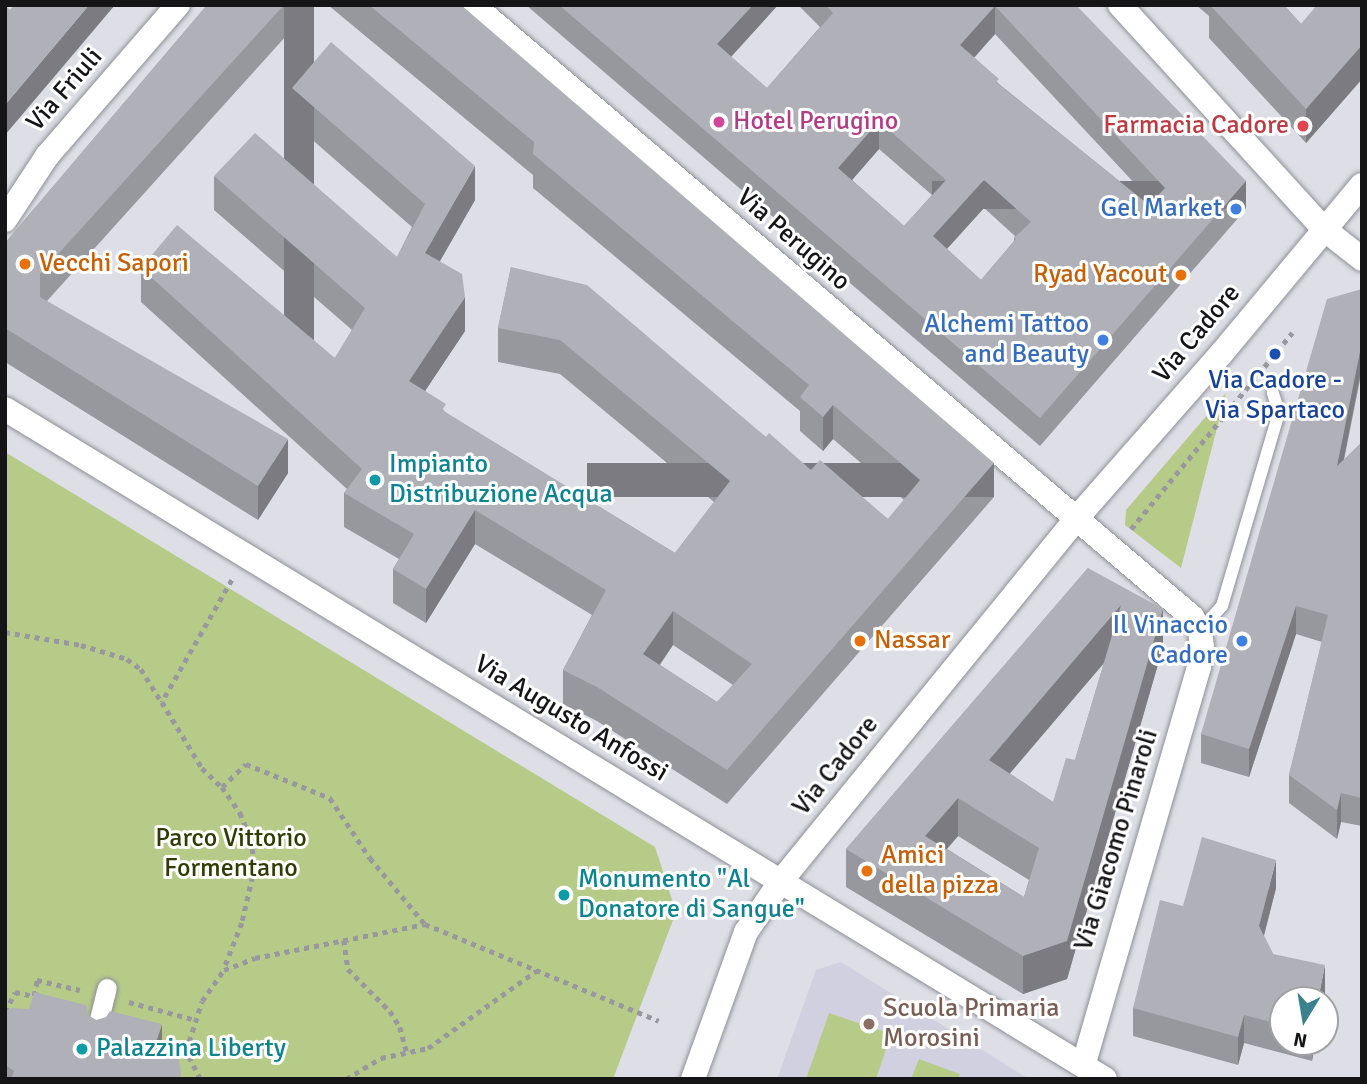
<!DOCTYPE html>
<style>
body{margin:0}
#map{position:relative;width:1367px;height:1084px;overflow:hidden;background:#dedee6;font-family:Signika,sans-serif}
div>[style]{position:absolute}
.built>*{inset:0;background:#d1d0e0}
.green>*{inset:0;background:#b7cb89}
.path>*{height:4.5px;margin-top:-2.25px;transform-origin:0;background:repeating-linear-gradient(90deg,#98989e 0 5px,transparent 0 10px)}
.roads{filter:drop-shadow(0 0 2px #8e8e96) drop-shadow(0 0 2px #8e8e96)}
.service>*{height:12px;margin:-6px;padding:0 6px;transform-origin:6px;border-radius:6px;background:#fff}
.pedestrian>*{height:19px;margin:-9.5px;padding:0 9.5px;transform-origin:9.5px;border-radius:9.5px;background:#fff}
.minor>*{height:24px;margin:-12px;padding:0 12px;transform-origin:12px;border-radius:12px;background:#fff}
.wall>*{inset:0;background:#97979e}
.shaded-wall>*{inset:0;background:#7b7b81;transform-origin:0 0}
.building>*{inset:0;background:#b0b0b8}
.dots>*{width:19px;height:19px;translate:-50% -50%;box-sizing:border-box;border:4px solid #fff;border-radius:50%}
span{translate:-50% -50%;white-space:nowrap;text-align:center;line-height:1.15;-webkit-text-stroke:6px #fff;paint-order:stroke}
.street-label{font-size:26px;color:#151518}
.hotel-label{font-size:26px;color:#b23c85}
.left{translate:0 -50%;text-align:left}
.health-label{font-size:26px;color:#be3a42}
.right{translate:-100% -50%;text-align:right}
.shop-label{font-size:26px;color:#366cbe}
.food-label{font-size:26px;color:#c56008}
.transit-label{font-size:26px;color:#164399}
.culture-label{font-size:26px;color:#0d838f}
.park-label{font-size:26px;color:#2f3c03}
.education-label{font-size:26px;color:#785e54}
.frame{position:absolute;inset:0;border:7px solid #151518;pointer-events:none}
.north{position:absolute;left:1269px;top:986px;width:70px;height:70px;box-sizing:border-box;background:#fff;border:2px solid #a1a1a3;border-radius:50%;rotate:191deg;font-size:19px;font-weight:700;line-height:28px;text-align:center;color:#151518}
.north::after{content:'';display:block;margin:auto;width:24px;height:32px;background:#3c818e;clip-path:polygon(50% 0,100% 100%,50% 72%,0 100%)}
</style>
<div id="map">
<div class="built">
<i style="clip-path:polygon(841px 962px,1029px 1079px,777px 1079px,816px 970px)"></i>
</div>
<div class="green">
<i style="clip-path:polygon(1226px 393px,1218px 424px,1181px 568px,1125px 525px,1126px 510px)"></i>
<i style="clip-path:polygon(5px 452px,655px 847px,676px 912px,613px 1079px,5px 1079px)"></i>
<i style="clip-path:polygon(829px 1013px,891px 1034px,876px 1079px,806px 1079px)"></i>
<i style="clip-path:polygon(919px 1059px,960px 1074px,958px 1079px,911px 1079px)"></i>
</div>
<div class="path">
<i style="left:1131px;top:529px;width:254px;rotate:-50.6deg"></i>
<i style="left:232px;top:580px;width:141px;rotate:119.8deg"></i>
<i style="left:162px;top:702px;width:77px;rotate:58.8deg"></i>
<i style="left:202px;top:768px;width:28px;rotate:44deg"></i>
<i style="left:222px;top:787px;width:33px;rotate:-44deg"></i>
<i style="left:246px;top:764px;width:91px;rotate:22deg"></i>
<i style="left:330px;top:798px;width:72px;rotate:56.3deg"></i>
<i style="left:370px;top:858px;width:86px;rotate:50.2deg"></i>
<i style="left:5px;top:632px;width:77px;rotate:9.7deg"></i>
<i style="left:81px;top:645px;width:48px;rotate:16.9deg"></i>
<i style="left:127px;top:659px;width:17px;rotate:36deg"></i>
<i style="left:141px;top:669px;width:39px;rotate:58deg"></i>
<i style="left:222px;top:787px;width:32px;rotate:55deg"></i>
<i style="left:240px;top:813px;width:28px;rotate:67deg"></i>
<i style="left:251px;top:839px;width:28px;rotate:82deg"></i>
<i style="left:255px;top:867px;width:57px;rotate:103.1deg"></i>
<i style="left:242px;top:923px;width:49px;rotate:111.4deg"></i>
<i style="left:344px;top:940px;width:29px;rotate:82deg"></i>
<i style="left:348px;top:969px;width:59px;rotate:45deg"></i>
<i style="left:390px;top:1011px;width:19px;rotate:58deg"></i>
<i style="left:400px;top:1027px;width:27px;rotate:75deg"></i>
<i style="left:129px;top:1002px;width:69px;rotate:15deg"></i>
<i style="left:5px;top:1012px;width:22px;rotate:-63deg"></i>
<i style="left:15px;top:992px;width:19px;rotate:12deg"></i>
<i style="left:34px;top:996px;width:16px;rotate:-79deg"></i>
<i style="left:37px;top:980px;width:44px;rotate:13.1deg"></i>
<i style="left:200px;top:1079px;width:31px;rotate:-117deg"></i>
<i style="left:186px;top:1051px;width:52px;rotate:-72.3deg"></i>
<i style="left:202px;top:1001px;width:38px;rotate:-55deg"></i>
<i style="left:224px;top:970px;width:33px;rotate:-21deg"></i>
<i style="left:255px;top:958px;width:173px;rotate:-11.3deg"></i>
<i style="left:425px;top:924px;width:253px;rotate:22.5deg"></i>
<i style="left:346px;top:1079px;width:41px;rotate:-31deg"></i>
<i style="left:381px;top:1058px;width:48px;rotate:-12deg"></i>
<i style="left:428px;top:1048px;width:133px;rotate:-35.5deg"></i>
</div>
<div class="roads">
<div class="service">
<i style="left:1200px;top:631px;width:33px;rotate:-49deg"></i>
<i style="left:1222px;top:606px;width:202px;rotate:-73.6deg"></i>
<i style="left:1279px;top:412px;width:20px;rotate:-108deg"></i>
</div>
<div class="pedestrian">
<i style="left:98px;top:1023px;width:36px;rotate:-76deg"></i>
</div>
<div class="minor">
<i style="left:473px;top:5px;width:944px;rotate:40.4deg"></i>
<i style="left:1192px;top:617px;width:16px;rotate:60deg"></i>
<i style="left:1200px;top:631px;width:16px;rotate:83deg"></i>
<i style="left:1202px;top:647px;width:20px;rotate:99deg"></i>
<i style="left:1199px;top:667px;width:415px;rotate:106.2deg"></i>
<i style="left:1120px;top:5px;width:303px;rotate:47.7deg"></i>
<i style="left:1324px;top:229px;width:48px;rotate:38.3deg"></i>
<i style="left:5px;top:220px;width:77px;rotate:-56.7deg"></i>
<i style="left:47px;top:156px;width:200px;rotate:-49.1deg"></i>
<i style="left:5px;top:409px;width:1288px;rotate:31.35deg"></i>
<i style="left:693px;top:1079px;width:156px;rotate:-70.2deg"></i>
<i style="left:746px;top:932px;width:62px;rotate:-55.5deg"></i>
<i style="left:781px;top:881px;width:466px;rotate:-50.8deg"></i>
<i style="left:1075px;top:520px;width:221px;rotate:-48.7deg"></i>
<i style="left:1221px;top:354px;width:220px;rotate:-50.2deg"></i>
</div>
</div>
<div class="wall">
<i style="clip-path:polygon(207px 5px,314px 5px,47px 301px,288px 473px,258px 520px,5px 362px,5px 243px)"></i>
<i style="clip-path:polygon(evenodd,328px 5px,461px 5px,994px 497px,727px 804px,597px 721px,563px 704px,563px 670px,592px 615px,475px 544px,426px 623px,393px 603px,393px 569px,399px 559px,344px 527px,344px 493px,347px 489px,141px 302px,141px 268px,335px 358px,352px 330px,214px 210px,214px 176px,397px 257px,412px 227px,292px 122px,292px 88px,475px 200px,440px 261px,465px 331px,425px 391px,446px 413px,675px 553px,714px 502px,560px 374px,498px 362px,498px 328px,511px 267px,766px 437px,811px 470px,888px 519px,904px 500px,833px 439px,823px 451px,800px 431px,800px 411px,533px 188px,533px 175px,328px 5px,673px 645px,733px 685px,717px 702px,660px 665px,673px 645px)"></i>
<i style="clip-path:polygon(evenodd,526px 5px,778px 5px,731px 57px,767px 88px,820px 27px,798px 5px,1076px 5px,1246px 209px,1040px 446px,526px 5px,995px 34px,1152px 202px,1149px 205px,999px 84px,974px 58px,995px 34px,526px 5px,879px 149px,932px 195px,904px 226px,852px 180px,879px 149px,526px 5px,984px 208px,1015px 236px,1014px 238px,1014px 241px,981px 280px,947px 249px,984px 208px)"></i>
<i style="clip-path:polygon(1196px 5px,1284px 5px,1301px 24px,1362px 5px,1362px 79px,1306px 143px,1209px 38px,1209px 16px)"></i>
<i style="clip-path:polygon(1362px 289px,1362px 370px,1344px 460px,1362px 442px,1362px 826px,1341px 822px,1337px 839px,1289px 803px,1289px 775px,1322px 642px,1296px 634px,1249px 777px,1201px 763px,1201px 734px)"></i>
<i style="clip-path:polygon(evenodd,1088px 568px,1163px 647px,1067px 979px,1023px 994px,846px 887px,846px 849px,1088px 568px,1104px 663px,1075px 760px,1053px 802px,1009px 773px,1104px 663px,1088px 568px,958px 836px,1029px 880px,1024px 897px,947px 849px,958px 836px)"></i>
<i style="clip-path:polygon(1276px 888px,1264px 936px,1273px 954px,1325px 993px,1324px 1000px,1283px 1000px,1283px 1042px,1315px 1042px,1312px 1061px,1244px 1043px,1238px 1065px,1133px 1036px,1133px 1008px,1183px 906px)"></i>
<i style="clip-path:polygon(5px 1011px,89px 1016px,96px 1020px,162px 1039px,160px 1045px,181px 1079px,5px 1079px)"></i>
</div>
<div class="shaded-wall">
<i style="clip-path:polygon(89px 5px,115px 5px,5px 135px,5px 105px)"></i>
<i style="left:284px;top:5px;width:30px;height:363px"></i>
<i style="clip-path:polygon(753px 5px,778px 5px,717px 72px,717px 44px)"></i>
<i style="clip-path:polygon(995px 6px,995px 34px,960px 73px,960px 45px)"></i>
<i style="clip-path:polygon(1362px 45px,1362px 79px,1306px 143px,1306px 109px)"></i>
<i style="clip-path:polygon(879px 121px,879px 149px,838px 196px,838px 168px)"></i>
<i style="clip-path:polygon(475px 166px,475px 200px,425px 287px,425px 253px)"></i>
<i style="clip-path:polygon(984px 180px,984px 208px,933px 264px,933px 236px)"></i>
<i style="left:1246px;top:181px;width:28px;height:314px;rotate:90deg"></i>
<i style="clip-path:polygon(465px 297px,465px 331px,409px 415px,409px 381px)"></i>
<i style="clip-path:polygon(1361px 341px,1361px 370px,1337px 494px,1337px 466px)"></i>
<i style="clip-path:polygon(833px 405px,833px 439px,823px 451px,823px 417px)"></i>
<i style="clip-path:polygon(288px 439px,288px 473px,258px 520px,258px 486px)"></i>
<i style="left:994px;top:463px;width:34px;height:407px;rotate:90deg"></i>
<i style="clip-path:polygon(475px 510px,475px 544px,426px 623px,426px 589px)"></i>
<i style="clip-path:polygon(1121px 605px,1121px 643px,989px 798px,989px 760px)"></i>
<i style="clip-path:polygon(1296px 606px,1296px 634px,1249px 777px,1249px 749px)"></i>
<i style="clip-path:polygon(1163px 609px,1163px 647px,1067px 979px,1023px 994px,1023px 956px)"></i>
<i style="clip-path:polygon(673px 611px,673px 645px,643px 688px,643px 654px)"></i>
<i style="clip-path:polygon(1341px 793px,1341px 822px,1337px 839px,1337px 810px)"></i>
<i style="clip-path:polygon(958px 798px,958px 836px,925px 874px,925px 836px)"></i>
<i style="clip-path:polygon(1276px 860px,1276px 888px,1259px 954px,1259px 926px)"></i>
<i style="clip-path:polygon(1325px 965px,1325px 993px,1324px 1000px,1318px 1000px)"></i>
<i style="clip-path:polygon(1244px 1015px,1244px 1043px,1238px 1065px,1238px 1037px)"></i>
<i style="clip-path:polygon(162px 1024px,162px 1039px,156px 1057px,156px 1042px)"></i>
<i style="clip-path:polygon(1312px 1042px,1315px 1042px,1312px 1061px)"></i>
</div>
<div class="building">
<i style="clip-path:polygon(5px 5px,10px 10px,14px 5px,89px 5px,5px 105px)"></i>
<i style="clip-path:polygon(207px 5px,284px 5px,40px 274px,40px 297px,288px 439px,258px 486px,5px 328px,5px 243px)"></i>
<i style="clip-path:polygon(evenodd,369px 5px,461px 5px,994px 463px,727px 770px,597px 687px,563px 670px,606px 590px,475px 510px,426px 589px,393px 569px,414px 534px,344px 493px,362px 469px,141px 268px,177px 225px,335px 358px,365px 308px,214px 176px,255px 133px,397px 257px,425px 204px,292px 88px,331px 42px,475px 166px,425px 253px,462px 274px,465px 297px,409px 381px,446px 404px,442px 410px,675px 553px,730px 481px,560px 340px,498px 328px,511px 267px,587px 285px,766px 437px,769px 433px,811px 470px,820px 460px,888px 519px,920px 480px,833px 405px,823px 417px,800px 397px,809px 385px,533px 154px,534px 142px,369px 5px,673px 611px,752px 664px,717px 702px,643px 654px,673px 611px)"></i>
<i style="clip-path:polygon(evenodd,559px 5px,753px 5px,717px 44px,767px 88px,833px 13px,826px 5px,1076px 5px,1246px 181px,1040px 418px,559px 5px,995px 6px,1165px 188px,1149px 205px,996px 82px,999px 79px,960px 45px,995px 6px,559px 5px,879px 121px,946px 180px,904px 226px,838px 168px,879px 121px,559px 5px,984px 180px,1031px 222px,1014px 238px,1016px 239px,981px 280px,933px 236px,984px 180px)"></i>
<i style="clip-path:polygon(1210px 5px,1284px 5px,1301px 24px,1317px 5px,1362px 5px,1362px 45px,1306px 109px)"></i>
<i style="clip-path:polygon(1362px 289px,1362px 342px,1337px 466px,1362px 442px,1362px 798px,1341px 793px,1337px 810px,1289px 775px,1328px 615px,1296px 606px,1249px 749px,1201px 734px,1327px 299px)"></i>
<i style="clip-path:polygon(evenodd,1088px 568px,1163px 609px,1067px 941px,1023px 956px,846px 849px,1088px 568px,1121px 605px,1075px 760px,1066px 758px,1053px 802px,989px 760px,1121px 605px,1088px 568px,958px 798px,1039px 848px,1024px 897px,925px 836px,958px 798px)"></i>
<i style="clip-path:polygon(1202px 837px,1276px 860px,1259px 926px,1273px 954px,1325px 965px,1318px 1000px,1283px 1000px,1283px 1025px,1244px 1015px,1238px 1037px,1133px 1008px,1160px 900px,1183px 906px)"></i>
<i style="clip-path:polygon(34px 992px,86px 1005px,89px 1016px,96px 1020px,106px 1017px,110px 1011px,162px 1024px,156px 1042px,174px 1053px,179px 1060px,181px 1074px,180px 1079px,11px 1079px,14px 1071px,5px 1065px,5px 1011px,11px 1008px,29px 1009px)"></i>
</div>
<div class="dots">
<i style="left:719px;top:122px;background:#d1479c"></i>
<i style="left:1303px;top:126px;background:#e0444e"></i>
<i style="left:1236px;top:209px;background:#3f7fe0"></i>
<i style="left:25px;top:264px;background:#e8710a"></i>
<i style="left:1181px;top:275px;background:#e8710a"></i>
<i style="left:1103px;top:340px;background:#3f7fe0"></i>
<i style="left:1275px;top:354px;background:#1a4fb4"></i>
<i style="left:375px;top:480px;background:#0f9aa8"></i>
<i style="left:860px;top:641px;background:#e8710a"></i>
<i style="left:1242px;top:641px;background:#3f7fe0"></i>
<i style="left:867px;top:871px;background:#e8710a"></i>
<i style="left:564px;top:895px;background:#0f9aa8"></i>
<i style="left:869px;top:1024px;background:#8d6e63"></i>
<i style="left:82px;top:1049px;background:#0f9aa8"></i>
</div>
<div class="street-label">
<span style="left:65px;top:90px;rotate:-49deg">Via Friuli</span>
<span style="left:793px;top:240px;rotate:41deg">Via Perugino</span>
<span style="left:1197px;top:334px;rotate:-50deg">Via Cadore</span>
<span style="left:571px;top:719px;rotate:31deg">Via Augusto Anfossi</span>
<span style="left:836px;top:766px;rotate:-51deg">Via Cadore</span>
<span style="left:1117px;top:840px;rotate:-73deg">Via Giacomo Pinaroli</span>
</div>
<div class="hotel-label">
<span class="left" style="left:733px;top:122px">Hotel Perugino</span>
</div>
<div class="health-label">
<span class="right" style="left:1289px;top:126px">Farmacia Cadore</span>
</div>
<div class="shop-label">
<span class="right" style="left:1222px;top:209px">Gel Market</span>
<span class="right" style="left:1089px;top:340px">Alchemi Tattoo<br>and Beauty</span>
<span class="right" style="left:1228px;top:641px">Il Vinaccio<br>Cadore</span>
</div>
<div class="food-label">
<span class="left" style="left:39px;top:264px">Vecchi Sapori</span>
<span class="right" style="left:1167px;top:275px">Ryad Yacout</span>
<span class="left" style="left:874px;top:641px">Nassar</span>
<span class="left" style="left:881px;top:871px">Amici<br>della pizza</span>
</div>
<div class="transit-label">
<span style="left:1275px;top:396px">Via Cadore -<br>Via Spartaco</span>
</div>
<div class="culture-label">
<span class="left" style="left:389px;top:480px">Impianto<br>Distribuzione Acqua</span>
<span class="left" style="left:578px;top:895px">Monumento "Al<br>Donatore di Sangue"</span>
<span class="left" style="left:96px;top:1049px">Palazzina Liberty</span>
</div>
<div class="park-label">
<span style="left:231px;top:854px">Parco Vittorio<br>Formentano</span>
</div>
<div class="education-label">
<span class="left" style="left:883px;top:1024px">Scuola Primaria<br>Morosini</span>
</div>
<div class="frame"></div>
<div class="north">N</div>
</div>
